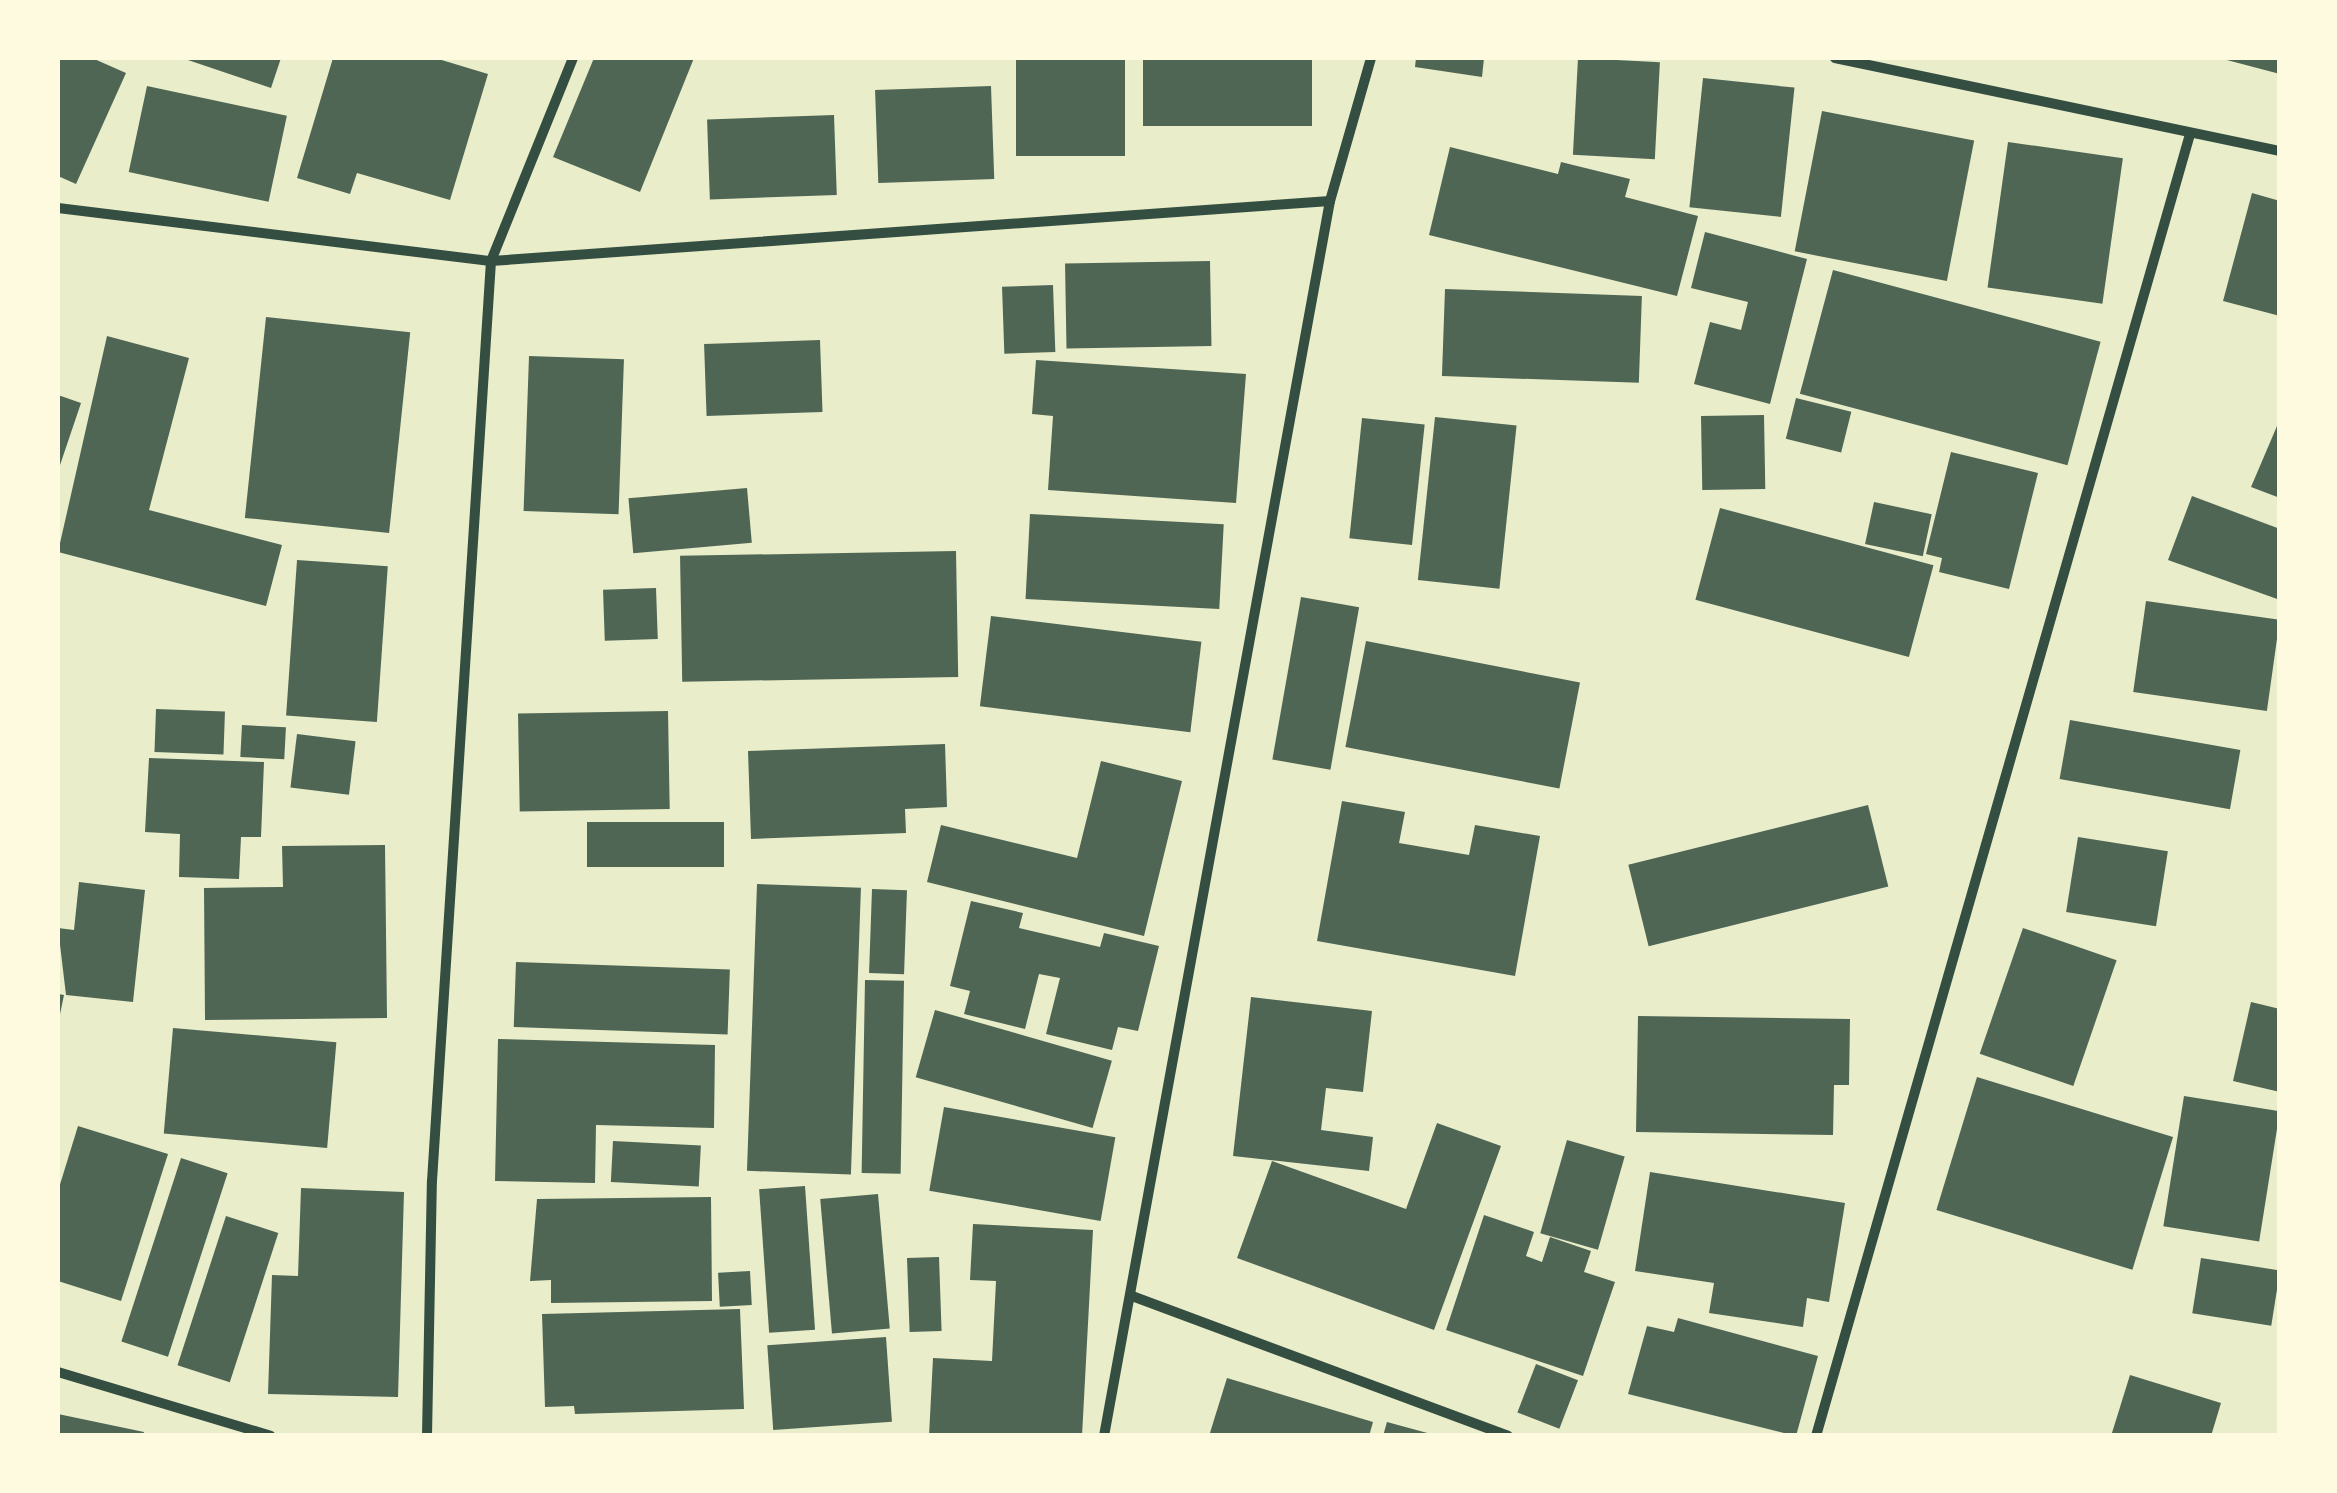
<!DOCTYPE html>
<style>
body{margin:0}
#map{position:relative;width:2337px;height:1493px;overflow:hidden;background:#e9edc9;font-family:"Playfair Display",serif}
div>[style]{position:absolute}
.building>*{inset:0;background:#4f6655;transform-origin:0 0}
.minor>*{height:10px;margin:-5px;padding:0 5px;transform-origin:5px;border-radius:5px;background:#344e41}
span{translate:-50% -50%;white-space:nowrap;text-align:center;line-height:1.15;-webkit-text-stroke:8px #fefae0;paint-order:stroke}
.frame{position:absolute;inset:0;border:60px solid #fefae0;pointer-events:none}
</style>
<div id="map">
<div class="building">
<i style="clip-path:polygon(58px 58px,92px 58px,126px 73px,76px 184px,58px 176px)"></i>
<i style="clip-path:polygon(182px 58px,281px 58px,271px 88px)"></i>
<i style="clip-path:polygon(333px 58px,435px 58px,488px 74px,450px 200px,357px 173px,350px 194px,297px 178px)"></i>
<i style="clip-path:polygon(594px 58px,694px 58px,640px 192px,553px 157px)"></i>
<i style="left:1016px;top:58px;width:109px;height:98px"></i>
<i style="left:1143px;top:58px;width:169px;height:68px"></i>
<i style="clip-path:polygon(1416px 58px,1484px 58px,1482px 77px,1415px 67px)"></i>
<i style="left:1578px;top:58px;width:82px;height:97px;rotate:3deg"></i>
<i style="clip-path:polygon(2223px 58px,2280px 58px,2280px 74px,2223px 59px)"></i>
<i style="left:1703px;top:78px;width:92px;height:130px;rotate:6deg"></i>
<i style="left:147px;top:86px;width:143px;height:88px;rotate:12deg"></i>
<i style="left:991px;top:86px;width:93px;height:116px;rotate:88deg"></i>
<i style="left:1822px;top:111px;width:155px;height:143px;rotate:11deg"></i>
<i style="left:834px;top:115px;width:80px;height:127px;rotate:88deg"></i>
<i style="left:2008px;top:142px;width:116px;height:147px;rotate:8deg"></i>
<i style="clip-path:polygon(1450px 147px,1558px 174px,1561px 162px,1630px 179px,1625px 197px,1698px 216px,1677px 296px,1429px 235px)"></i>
<i style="clip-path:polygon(2252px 193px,2280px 201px,2280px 316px,2223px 301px)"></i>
<i style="clip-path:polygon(1705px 232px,1807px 259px,1770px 404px,1694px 384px,1710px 322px,1741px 330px,1748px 302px,1691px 288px)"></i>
<i style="left:1210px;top:261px;width:85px;height:145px;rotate:89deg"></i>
<i style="left:1833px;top:270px;width:277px;height:128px;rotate:15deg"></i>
<i style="left:1053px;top:285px;width:67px;height:51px;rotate:88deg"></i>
<i style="left:1445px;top:289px;width:197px;height:87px;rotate:2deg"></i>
<i style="left:266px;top:317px;width:145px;height:202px;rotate:6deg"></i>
<i style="clip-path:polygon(107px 336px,189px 358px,149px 510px,282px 545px,266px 606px,58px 552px)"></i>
<i style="left:820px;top:340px;width:72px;height:116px;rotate:88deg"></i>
<i style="left:529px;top:356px;width:95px;height:155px;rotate:2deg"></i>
<i style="clip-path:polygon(1036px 360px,1246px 374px,1236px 503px,1048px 490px,1053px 416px,1032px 414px)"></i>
<i style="clip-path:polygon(58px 395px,81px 403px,58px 471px)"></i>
<i style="left:1796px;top:398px;width:57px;height:42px;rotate:14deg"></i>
<i style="left:1764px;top:415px;width:74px;height:63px;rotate:89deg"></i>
<i style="left:1435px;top:417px;width:82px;height:164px;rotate:6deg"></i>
<i style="left:1362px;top:418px;width:63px;height:121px;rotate:6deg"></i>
<i style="clip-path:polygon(2280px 419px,2280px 498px,2251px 487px)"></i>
<i style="clip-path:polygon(1951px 452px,2038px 473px,2009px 589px,1939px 572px,1942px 558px,1926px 554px)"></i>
<i style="left:747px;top:488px;width:55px;height:119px;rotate:85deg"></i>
<i style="clip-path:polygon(2192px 496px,2280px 529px,2280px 600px,2168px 560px)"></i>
<i style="left:1874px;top:502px;width:59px;height:43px;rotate:12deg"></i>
<i style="left:1720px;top:508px;width:221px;height:95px;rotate:15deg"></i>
<i style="left:1030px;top:514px;width:194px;height:85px;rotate:3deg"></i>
<i style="left:956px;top:551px;width:126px;height:276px;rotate:89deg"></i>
<i style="left:297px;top:560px;width:91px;height:156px;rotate:4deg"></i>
<i style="left:656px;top:588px;width:51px;height:53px;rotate:88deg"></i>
<i style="left:1301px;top:597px;width:59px;height:165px;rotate:10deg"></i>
<i style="left:2146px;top:601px;width:135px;height:92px;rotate:8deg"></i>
<i style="left:991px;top:616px;width:212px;height:91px;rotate:7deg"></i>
<i style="left:1366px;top:641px;width:218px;height:108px;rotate:11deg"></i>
<i style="left:156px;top:709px;width:69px;height:43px;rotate:2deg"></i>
<i style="left:668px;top:711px;width:98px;height:150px;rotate:89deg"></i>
<i style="left:2070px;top:720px;width:173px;height:60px;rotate:10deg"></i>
<i style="left:242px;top:725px;width:44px;height:32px;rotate:3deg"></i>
<i style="left:297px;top:734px;width:59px;height:54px;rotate:7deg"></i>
<i style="clip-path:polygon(945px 744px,947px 807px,905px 809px,906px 833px,751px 839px,748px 751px)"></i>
<i style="clip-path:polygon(149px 758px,264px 762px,261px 837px,241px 837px,239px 879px,179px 877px,180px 834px,145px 832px)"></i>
<i style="clip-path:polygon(1101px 761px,1182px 781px,1144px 936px,927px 882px,941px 825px,1077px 858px)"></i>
<i style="clip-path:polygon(1342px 801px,1405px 812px,1399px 843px,1469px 855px,1475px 825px,1540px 836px,1515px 976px,1317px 941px)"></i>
<i style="left:1868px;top:805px;width:84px;height:247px;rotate:76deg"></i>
<i style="left:587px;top:822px;width:137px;height:45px"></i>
<i style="left:2078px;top:837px;width:91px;height:76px;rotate:9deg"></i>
<i style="clip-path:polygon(385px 845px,387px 1018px,205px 1020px,204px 888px,283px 887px,282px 846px)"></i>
<i style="clip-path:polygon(79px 882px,145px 890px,133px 1002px,66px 995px,58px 928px,74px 930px)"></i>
<i style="left:757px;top:884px;width:104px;height:287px;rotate:2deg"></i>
<i style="left:872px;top:889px;width:35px;height:84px;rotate:2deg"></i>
<i style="clip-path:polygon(971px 901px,1023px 913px,1019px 928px,1100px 947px,1104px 933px,1159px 946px,1138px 1031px,1118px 1027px,1112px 1050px,1046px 1034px,1060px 978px,1039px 974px,1025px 1029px,964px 1014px,970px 991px,950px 986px)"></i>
<i style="left:2023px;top:928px;width:99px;height:133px;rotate:19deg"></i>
<i style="left:516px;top:962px;width:214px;height:65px;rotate:2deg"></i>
<i style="left:865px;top:980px;width:39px;height:193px;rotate:1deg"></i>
<i style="clip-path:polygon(58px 994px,64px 995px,59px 1019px,58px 1019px)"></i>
<i style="clip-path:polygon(1251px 997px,1372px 1011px,1363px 1092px,1326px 1088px,1321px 1130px,1373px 1137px,1369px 1171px,1233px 1156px)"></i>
<i style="clip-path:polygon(2251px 1002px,2280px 1009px,2280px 1092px,2233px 1081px)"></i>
<i style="left:935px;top:1010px;width:184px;height:70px;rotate:16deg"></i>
<i style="clip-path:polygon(1638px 1016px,1850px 1019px,1849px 1085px,1834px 1085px,1833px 1135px,1636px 1132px)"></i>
<i style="left:173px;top:1028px;width:164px;height:106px;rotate:5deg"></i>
<i style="clip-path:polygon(498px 1039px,715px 1045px,714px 1128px,596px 1125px,595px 1183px,495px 1181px)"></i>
<i style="left:1977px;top:1077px;width:205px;height:139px;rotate:17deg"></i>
<i style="left:2184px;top:1096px;width:97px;height:132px;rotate:9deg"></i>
<i style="left:944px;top:1107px;width:174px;height:85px;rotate:10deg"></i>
<i style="clip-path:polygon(1437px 1123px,1501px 1146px,1434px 1330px,1237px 1258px,1272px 1161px,1406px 1209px)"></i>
<i style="clip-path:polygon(78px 1126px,168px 1154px,121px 1301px,58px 1281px,58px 1191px)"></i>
<i style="left:1567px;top:1140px;width:60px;height:97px;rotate:16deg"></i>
<i style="left:613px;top:1141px;width:88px;height:41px;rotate:3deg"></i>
<i style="left:181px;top:1158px;width:49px;height:193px;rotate:18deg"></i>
<i style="clip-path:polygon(1650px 1172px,1845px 1203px,1829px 1302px,1807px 1298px,1803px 1327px,1709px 1313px,1714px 1283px,1635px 1271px)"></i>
<i style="left:805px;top:1186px;width:144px;height:46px;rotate:86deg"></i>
<i style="clip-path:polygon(301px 1188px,404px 1192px,398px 1397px,268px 1394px,272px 1275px,298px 1276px)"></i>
<i style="left:878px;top:1194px;width:135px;height:58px;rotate:85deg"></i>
<i style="clip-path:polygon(711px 1197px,712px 1301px,551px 1303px,551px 1280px,530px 1281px,537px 1199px)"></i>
<i style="clip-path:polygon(1484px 1215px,1534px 1232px,1526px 1256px,1542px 1262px,1550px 1237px,1591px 1251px,1584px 1272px,1615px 1282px,1583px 1376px,1446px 1330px)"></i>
<i style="left:226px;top:1216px;width:55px;height:157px;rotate:18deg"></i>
<i style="clip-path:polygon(973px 1224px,1093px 1230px,1082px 1436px,929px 1436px,933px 1358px,992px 1361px,996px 1281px,970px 1280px)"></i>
<i style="left:939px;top:1257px;width:74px;height:32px;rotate:88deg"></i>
<i style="left:2201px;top:1258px;width:80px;height:56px;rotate:9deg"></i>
<i style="left:750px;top:1271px;width:34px;height:32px;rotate:87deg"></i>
<i style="clip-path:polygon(740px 1309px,744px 1409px,575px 1414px,574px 1406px,545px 1407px,542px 1314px)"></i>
<i style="clip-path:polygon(1678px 1318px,1818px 1356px,1796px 1436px,1628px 1394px,1647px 1326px,1674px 1332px)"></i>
<i style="left:886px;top:1337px;width:85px;height:119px;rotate:86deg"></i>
<i style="left:1536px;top:1364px;width:45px;height:52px;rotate:21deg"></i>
<i style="clip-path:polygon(2130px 1375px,2221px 1403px,2211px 1436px,2111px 1436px)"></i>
<i style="clip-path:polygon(1227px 1378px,1373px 1422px,1369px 1436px,1209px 1436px)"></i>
<i style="clip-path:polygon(58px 1414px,144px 1432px,143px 1436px,58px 1436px)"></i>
<i style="clip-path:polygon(1387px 1422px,1431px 1434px,1431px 1436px,1383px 1436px)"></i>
</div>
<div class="minor">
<i style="left:1835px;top:58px;width:455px;rotate:11.8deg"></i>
<i style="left:58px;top:208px;width:436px;rotate:7deg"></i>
<i style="left:491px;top:261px;width:841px;rotate:-4.09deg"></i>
<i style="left:1132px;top:1296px;width:401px;rotate:20.4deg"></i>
<i style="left:58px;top:1372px;width:222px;rotate:16.7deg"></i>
<i style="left:427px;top:1436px;width:255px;rotate:-88.9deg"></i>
<i style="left:432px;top:1181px;width:922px;rotate:-86.33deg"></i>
<i style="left:491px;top:261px;width:219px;rotate:-68deg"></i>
<i style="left:1104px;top:1436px;width:1256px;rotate:-79.63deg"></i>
<i style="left:1330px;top:201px;width:149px;rotate:-74deg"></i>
<i style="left:1816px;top:1436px;width:1355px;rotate:-73.97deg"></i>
</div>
<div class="frame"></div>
</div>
